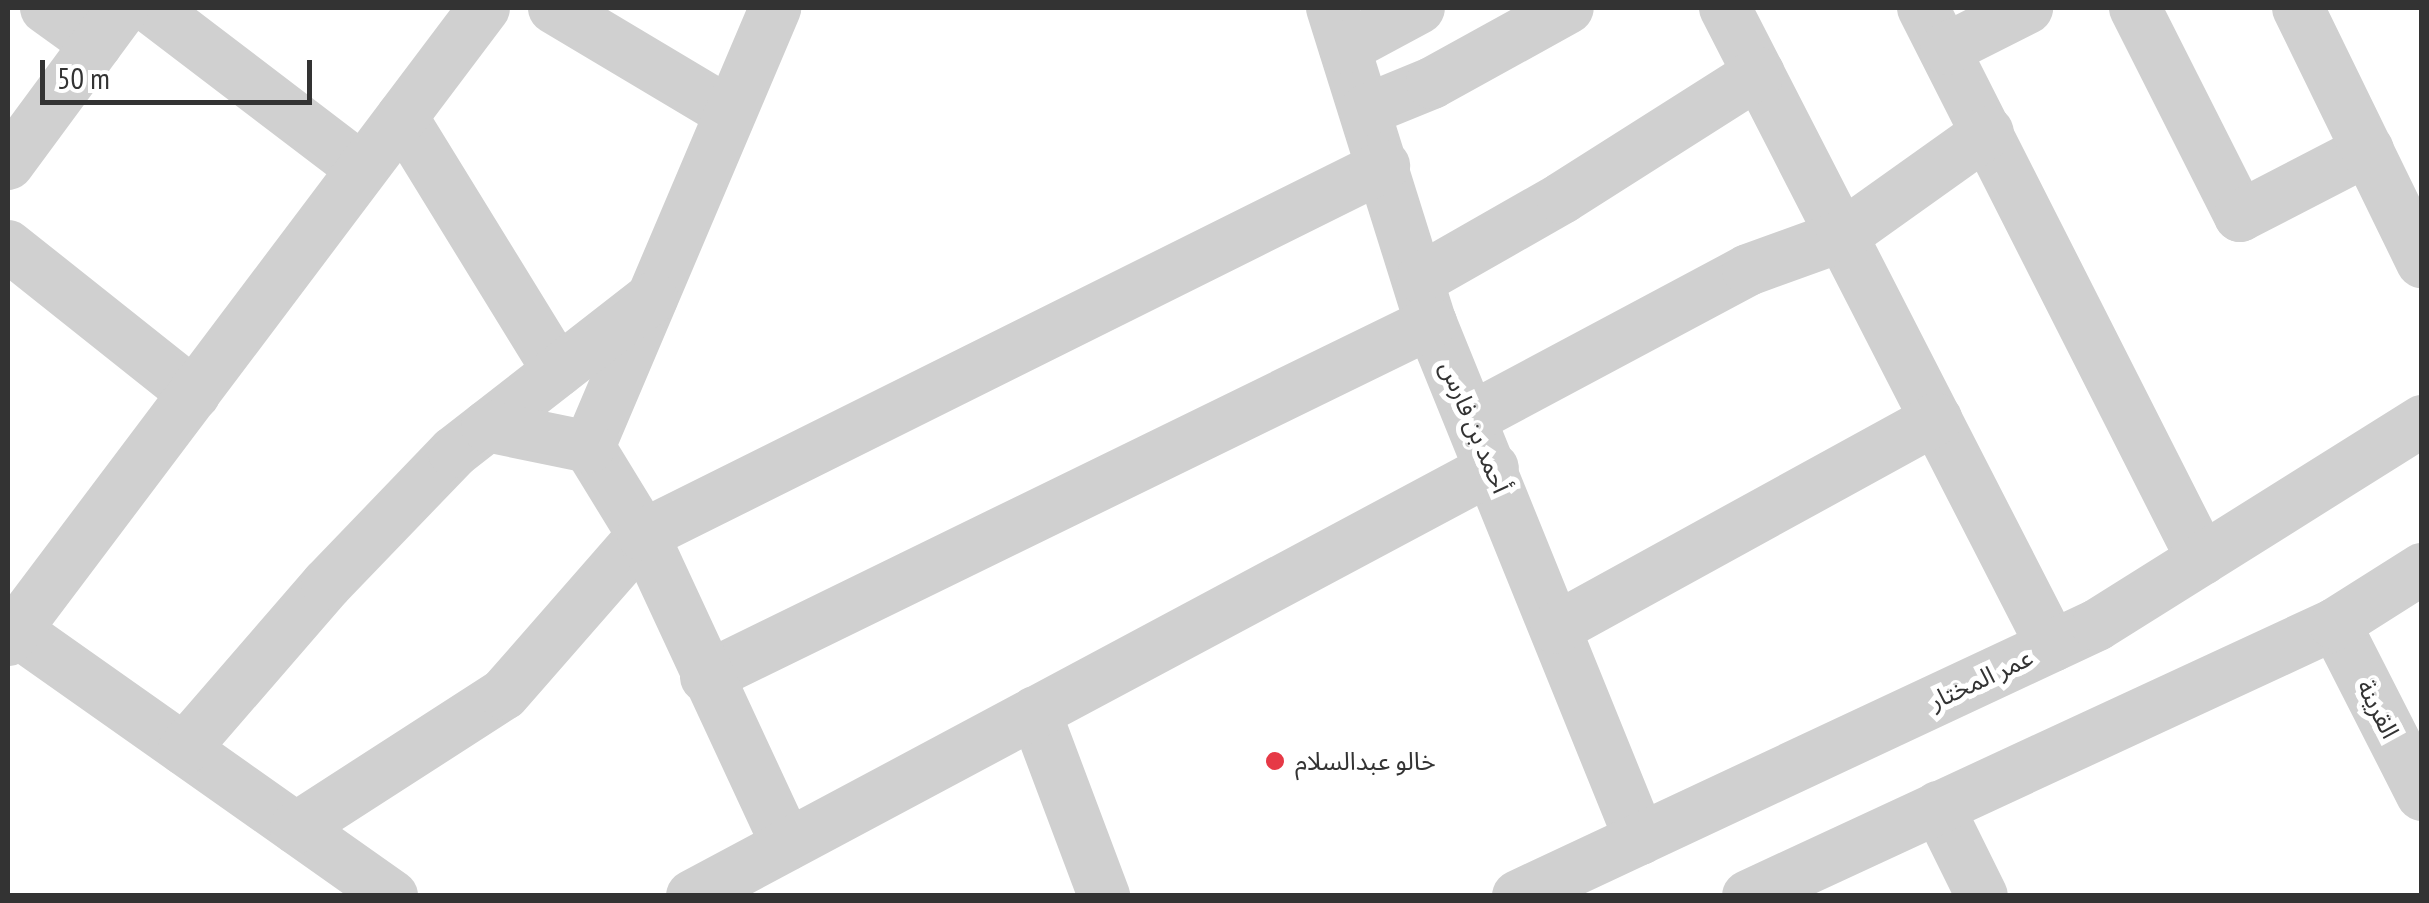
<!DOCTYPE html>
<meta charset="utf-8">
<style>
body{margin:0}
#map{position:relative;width:2429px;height:903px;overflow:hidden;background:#fff;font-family:"PT Sans Narrow","Noto Sans Arabic",sans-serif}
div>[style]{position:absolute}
.minor>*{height:52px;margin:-26px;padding:0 26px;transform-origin:26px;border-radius:26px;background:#d0d0d0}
.dots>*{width:28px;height:28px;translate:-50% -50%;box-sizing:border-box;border:5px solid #fff;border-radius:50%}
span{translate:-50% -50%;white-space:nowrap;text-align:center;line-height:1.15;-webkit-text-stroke:10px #fff;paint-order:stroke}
.street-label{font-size:25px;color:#333}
.poi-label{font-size:25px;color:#333}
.left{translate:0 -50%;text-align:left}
.frame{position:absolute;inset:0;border:10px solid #333;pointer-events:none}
.scale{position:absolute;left:40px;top:60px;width:272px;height:45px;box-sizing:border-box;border:5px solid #333;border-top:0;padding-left:12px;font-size:30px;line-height:35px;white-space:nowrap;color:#333;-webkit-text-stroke:8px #fff;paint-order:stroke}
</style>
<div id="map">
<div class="minor">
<i style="left:46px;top:8px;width:62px;rotate:35.8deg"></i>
<i style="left:151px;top:8px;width:265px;rotate:37.3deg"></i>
<i style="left:554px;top:8px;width:205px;rotate:30.8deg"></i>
<i style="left:1332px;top:8px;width:330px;rotate:72.6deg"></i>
<i style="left:1431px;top:323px;width:557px;rotate:67.95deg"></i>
<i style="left:1725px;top:8px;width:717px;rotate:62.86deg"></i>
<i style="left:1923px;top:8px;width:618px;rotate:63.14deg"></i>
<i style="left:2135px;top:8px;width:233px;rotate:63.2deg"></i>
<i style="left:2240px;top:216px;width:144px;rotate:-27.3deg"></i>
<i style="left:2298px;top:8px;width:283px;rotate:64deg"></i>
<i style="left:1345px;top:48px;width:84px;rotate:-28.4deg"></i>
<i style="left:1946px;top:49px;width:91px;rotate:-26.8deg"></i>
<i style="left:1366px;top:110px;width:71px;rotate:-22.2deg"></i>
<i style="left:1432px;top:83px;width:155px;rotate:-28.9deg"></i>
<i style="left:402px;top:117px;width:298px;rotate:58.4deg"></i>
<i style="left:8px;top:164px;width:194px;rotate:-53.6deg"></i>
<i style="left:8px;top:246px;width:238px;rotate:38.5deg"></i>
<i style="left:1422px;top:278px;width:161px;rotate:-29.7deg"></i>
<i style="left:1562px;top:198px;width:233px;rotate:-32.4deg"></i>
<i style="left:1473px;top:417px;width:312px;rotate:-28.1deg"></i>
<i style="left:1748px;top:270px;width:100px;rotate:-19.9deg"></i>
<i style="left:1842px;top:236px;width:179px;rotate:-35.5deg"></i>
<i style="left:589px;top:447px;width:477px;rotate:-67deg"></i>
<i style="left:2335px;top:624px;width:192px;rotate:63deg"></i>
<i style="left:8px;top:625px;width:470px;rotate:35.2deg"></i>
<i style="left:1556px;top:628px;width:434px;rotate:-28.8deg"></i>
<i style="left:8px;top:640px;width:791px;rotate:-53.01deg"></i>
<i style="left:706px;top:677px;width:807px;rotate:-26.03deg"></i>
<i style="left:1035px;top:712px;width:197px;rotate:69.4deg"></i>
<i style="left:184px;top:749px;width:218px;rotate:-49.1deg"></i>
<i style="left:327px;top:584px;width:183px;rotate:-46.1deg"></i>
<i style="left:454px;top:452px;width:251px;rotate:-37.9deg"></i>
<i style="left:1938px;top:807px;width:99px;rotate:63.7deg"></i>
<i style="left:296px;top:828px;width:247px;rotate:-32.8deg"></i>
<i style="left:504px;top:694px;width:211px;rotate:-48.8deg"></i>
<i style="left:643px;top:535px;width:103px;rotate:-121.5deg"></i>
<i style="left:589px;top:447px;width:104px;rotate:-168.4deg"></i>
<i style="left:787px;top:845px;width:342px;rotate:-114.9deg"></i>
<i style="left:643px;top:535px;width:828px;rotate:-26.47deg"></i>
<i style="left:692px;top:896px;width:908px;rotate:-28.12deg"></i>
<i style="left:1518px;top:896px;width:639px;rotate:-25.08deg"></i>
<i style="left:2097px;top:625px;width:384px;rotate:-32.1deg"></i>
<i style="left:1748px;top:896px;width:647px;rotate:-24.86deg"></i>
<i style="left:2335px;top:624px;width:103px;rotate:-32.3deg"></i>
</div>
<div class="dots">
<i style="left:1275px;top:761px;background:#e63946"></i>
</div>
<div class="street-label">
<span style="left:1475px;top:427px;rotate:67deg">أحمد بن فارس</span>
<span style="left:1981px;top:679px;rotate:-25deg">عمر المختار</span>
<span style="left:2378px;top:709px;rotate:63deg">القرينة</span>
</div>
<div class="poi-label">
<span class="left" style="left:1295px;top:761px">خالو عبدالسلام</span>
</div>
<div class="frame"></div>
<div class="scale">50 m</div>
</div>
